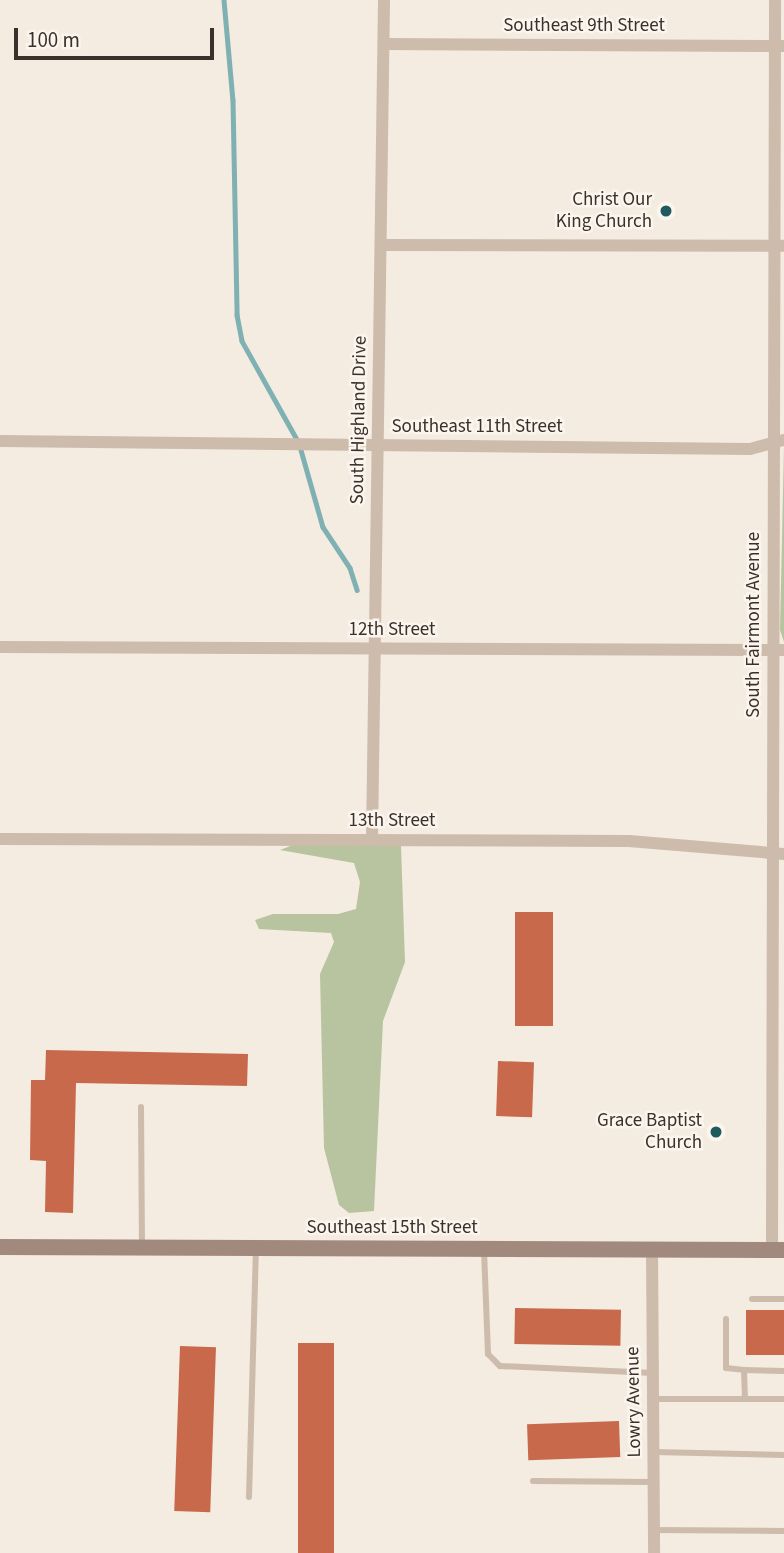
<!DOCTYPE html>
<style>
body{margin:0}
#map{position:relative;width:784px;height:1553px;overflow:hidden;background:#f4ebe1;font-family:"Source Sans 3",sans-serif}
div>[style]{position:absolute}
.green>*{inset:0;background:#b8c4a0}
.stream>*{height:4.5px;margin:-2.25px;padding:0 2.25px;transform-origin:2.25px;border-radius:2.25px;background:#7fb0b2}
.building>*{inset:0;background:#c8694b;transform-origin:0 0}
.lane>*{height:6px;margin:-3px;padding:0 3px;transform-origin:3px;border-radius:3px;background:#cdbbac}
.street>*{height:12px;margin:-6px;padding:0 6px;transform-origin:6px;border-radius:6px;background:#cdbbac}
.secondary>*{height:16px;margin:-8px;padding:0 8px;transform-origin:8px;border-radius:8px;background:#a18a7d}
.dots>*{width:19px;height:19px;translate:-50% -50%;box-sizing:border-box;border:4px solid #fbf5ee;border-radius:50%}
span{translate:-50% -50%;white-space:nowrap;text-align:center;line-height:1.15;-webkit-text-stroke:5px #fbf5ee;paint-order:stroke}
.street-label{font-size:19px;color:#3b302b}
.poi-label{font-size:19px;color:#3b302b}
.right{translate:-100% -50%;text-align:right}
.scale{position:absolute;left:14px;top:28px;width:200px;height:32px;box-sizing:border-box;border:4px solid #3b302b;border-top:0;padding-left:9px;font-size:21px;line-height:24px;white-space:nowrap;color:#3b302b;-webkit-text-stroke:5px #fbf5ee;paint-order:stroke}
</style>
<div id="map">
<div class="green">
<i style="clip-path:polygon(784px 447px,784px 642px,780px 630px)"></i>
<i style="clip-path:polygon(293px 845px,401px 846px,405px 962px,383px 1021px,374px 1211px,349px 1213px,339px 1205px,324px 1148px,320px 974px,334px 942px,331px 933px,259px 929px,255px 920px,273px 914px,338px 914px,356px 909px,360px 882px,354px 863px,280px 850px)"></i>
</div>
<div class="stream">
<i style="left:224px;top:0;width:100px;rotate:84.9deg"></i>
<i style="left:233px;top:100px;width:215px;rotate:88.9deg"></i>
<i style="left:237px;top:315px;width:26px;rotate:79deg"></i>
<i style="left:242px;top:341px;width:117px;rotate:60.8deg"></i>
<i style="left:299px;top:443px;width:87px;rotate:74.1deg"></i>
<i style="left:323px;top:527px;width:49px;rotate:56.6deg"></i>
<i style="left:350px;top:568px;width:23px;rotate:72deg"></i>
</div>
<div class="building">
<i style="left:515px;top:912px;width:38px;height:114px"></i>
<i style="clip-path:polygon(46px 1050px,248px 1054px,247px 1086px,76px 1083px,73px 1213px,45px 1212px,46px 1161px,30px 1160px,31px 1080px,45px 1080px)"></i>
<i style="left:498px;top:1061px;width:36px;height:55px;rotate:2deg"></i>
<i style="left:515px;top:1308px;width:106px;height:36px;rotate:1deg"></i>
<i style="left:746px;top:1310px;width:38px;height:45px"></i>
<i style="left:298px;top:1343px;width:36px;height:210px"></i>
<i style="left:180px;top:1346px;width:36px;height:165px;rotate:2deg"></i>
<i style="left:619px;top:1421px;width:36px;height:92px;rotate:88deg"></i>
</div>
<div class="lane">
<i style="left:141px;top:1107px;width:138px;rotate:89.6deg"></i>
<i style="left:484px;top:1250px;width:104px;rotate:87.8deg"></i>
<i style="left:488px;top:1354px;width:17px;rotate:45deg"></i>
<i style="left:500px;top:1366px;width:153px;rotate:2.6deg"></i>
<i style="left:752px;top:1299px;width:32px"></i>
<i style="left:726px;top:1319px;width:49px;rotate:90deg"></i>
<i style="left:726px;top:1368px;width:18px;rotate:6deg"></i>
<i style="left:653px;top:1399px;width:131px"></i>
<i style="left:745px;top:1399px;width:29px;rotate:-92deg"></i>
<i style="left:744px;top:1370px;width:40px;rotate:1.4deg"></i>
<i style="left:654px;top:1452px;width:130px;rotate:1.3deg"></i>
<i style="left:533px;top:1481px;width:120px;rotate:0.5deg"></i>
<i style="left:249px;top:1497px;width:247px;rotate:-88.4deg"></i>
<i style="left:654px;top:1530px;width:130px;rotate:0.4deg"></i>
</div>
<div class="street">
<i style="left:384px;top:44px;width:400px;rotate:0.3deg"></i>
<i style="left:381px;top:245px;width:403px;rotate:0.1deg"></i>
<i style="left:0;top:441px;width:750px;rotate:0.61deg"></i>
<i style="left:750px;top:449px;width:35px;rotate:-15deg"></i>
<i style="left:0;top:647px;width:784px;rotate:0.22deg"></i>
<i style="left:0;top:839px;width:629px;rotate:0.18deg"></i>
<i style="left:629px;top:841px;width:156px;rotate:4.8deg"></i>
<i style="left:372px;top:840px;width:840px;rotate:-89.18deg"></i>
<i style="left:652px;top:1250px;width:303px;rotate:89.6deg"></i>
<i style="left:772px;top:1250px;width:1250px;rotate:-89.86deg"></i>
</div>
<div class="secondary">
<i style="left:0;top:1247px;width:784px;rotate:0.22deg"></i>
</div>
<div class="dots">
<i style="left:666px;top:211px;background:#1f5a5e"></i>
<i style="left:716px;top:1132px;background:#1f5a5e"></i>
</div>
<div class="street-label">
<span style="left:584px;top:26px">Southeast 9th Street</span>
<span style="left:359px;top:420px;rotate:-89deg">South Highland Drive</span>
<span style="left:477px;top:427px">Southeast 11th Street</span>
<span style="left:754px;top:625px;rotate:-90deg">South Fairmont Avenue</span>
<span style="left:392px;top:630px">12th Street</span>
<span style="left:392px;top:821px">13th Street</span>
<span style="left:392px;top:1228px">Southeast 15th Street</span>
<span style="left:634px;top:1402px;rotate:-91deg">Lowry Avenue</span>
</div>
<div class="poi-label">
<span class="right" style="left:652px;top:211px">Christ Our<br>King Church</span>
<span class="right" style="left:702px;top:1132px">Grace Baptist<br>Church</span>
</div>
<div class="scale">100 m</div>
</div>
